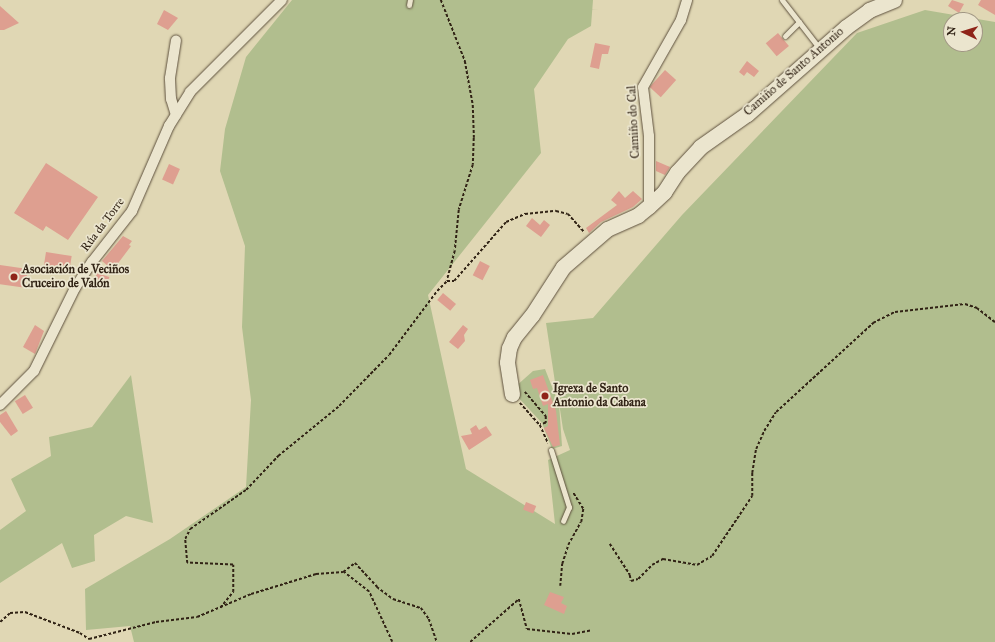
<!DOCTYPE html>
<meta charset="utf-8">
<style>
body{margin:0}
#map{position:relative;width:995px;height:642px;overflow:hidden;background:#e0d7b4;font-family:"IM FELL Great Primer",serif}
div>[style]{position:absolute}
.green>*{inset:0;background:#b1be8e}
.building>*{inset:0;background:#de9f90;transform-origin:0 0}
.path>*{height:1.5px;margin-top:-0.75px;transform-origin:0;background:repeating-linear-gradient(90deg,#312315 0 3px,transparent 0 5px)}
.roads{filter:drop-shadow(0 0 1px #5d503d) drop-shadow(0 0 1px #5d503d)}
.lane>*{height:5px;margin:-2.5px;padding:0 2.5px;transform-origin:2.5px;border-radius:2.5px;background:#ebe5ce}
.street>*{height:10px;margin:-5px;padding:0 5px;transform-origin:5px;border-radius:5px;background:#ebe5ce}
.secondary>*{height:15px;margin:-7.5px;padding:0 7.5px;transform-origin:7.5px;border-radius:7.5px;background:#ebe5ce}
.dots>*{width:11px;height:11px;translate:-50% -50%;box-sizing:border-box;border:2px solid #ebe5ce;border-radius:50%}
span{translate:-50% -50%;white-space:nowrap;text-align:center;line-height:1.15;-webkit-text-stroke:3.5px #ebe5ce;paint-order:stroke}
.street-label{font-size:12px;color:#312315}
.poi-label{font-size:12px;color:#312315;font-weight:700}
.left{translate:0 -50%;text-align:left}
.north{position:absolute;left:943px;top:12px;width:40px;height:40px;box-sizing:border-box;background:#ebe5ce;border:1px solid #a19784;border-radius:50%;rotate:274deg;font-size:11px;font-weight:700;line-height:16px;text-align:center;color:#312315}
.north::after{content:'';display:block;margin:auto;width:14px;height:18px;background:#8f2418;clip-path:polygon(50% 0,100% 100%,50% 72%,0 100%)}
</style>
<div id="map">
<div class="green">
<i style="clip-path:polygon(evenodd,292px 0,593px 0,591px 26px,568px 39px,534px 89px,541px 153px,428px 295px,466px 469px,555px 524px,548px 460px,570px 450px,563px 429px,559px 403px,562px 446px,552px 449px,542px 423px,515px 394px,515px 387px,533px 371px,545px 369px,558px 402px,546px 323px,593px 318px,682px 215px,857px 33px,925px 10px,995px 22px,995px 642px,134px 642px,130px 626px,86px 630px,85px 589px,170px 539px,246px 487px,251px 400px,242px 327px,245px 246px,220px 171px,225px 129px,246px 57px,292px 0,951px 20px,975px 20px,975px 44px,951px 44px,951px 20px)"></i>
<i style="clip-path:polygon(131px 375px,153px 523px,126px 516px,94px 535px,95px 561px,72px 568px,62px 543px,0 583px,0 530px,26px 511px,11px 479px,51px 456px,49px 437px,92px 427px)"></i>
</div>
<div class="building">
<i style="clip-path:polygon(952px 0,964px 4px,959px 13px,948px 6px)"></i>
<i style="clip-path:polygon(981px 0,995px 0,995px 15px,978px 5px)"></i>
<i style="clip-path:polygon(0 6px,19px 23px,4px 30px,0 30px)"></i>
<i style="clip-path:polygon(164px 10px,178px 18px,168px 30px,157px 24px)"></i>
<i style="left:778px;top:33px;width:17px;height:16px;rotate:50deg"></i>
<i style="clip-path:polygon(595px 43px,610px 46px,608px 54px,602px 54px,599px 69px,590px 67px)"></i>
<i style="clip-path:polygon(747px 61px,759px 71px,754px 77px,747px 72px,744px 76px,739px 72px)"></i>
<i style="left:665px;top:70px;width:15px;height:23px;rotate:42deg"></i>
<i style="clip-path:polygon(656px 161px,670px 167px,665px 175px,656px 171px)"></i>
<i style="clip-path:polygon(46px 163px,98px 197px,68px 240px,46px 226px,43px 231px,14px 213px)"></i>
<i style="left:169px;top:164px;width:12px;height:17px;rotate:24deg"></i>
<i style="clip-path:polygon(619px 191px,625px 198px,633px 191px,642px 199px,633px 207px,601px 222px,589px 233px,586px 228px,617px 205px,611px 200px)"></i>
<i style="clip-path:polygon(532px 218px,540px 225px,544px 220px,550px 225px,541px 237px,526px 226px)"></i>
<i style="clip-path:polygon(123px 236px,132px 241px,129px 245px,131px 246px,113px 270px,102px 261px)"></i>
<i style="left:46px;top:252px;width:26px;height:15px;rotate:9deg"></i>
<i style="left:480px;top:261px;width:11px;height:16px;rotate:27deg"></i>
<i style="left:0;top:265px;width:28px;height:19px;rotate:8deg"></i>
<i style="left:97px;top:273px;width:13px;height:11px;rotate:18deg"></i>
<i style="left:443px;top:293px;width:17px;height:9px;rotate:40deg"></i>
<i style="clip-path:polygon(35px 325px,44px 331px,35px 354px,23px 347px)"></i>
<i style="clip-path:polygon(463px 325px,468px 329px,464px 335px,465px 341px,458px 349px,449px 342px)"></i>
<i style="clip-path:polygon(543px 375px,556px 411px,560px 445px,553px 447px,544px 428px,548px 426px,548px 404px,543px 406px,537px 388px,533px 389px,530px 380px)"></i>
<i style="left:25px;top:395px;width:15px;height:12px;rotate:58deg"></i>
<i style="clip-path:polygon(6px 411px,18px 431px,11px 436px,0 422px,0 415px)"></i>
<i style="clip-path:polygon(476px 425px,479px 430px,486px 426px,492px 435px,469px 450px,461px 436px,472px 434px,470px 429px)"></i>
<i style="left:526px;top:502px;width:11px;height:8px;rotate:22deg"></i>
<i style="clip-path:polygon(550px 592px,564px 597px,561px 603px,567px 606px,564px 614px,544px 605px)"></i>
</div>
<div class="path">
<i style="left:441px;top:0;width:66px;rotate:68.5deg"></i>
<i style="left:465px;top:61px;width:45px;rotate:79.7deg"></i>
<i style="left:473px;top:105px;width:33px;rotate:88deg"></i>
<i style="left:474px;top:138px;width:27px;rotate:92deg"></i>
<i style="left:473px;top:165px;width:47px;rotate:107.3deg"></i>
<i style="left:459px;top:210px;width:41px;rotate:95.6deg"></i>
<i style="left:455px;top:251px;width:31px;rotate:105deg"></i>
<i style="left:525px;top:392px;width:32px;rotate:49deg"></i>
<i style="left:546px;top:416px;width:7px;rotate:90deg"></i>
<i style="left:546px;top:423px;width:6px;rotate:162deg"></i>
<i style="left:520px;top:403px;width:30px;rotate:48deg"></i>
<i style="left:540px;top:425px;width:20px;rotate:66deg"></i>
<i style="left:610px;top:544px;width:37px;rotate:57deg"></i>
<i style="left:630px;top:575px;width:6px;rotate:81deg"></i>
<i style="left:631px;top:581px;width:7px;rotate:-16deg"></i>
<i style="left:638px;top:579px;width:20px;rotate:-45deg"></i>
<i style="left:652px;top:565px;width:13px;rotate:-29deg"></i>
<i style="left:663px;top:559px;width:35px;rotate:10deg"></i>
<i style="left:697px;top:565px;width:17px;rotate:-31deg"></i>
<i style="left:712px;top:556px;width:72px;rotate:-56.3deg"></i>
<i style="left:752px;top:496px;width:23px;rotate:-90deg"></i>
<i style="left:752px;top:473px;width:24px;rotate:-81deg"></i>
<i style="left:756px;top:449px;width:20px;rotate:-66deg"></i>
<i style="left:764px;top:431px;width:22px;rotate:-58deg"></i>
<i style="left:776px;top:412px;width:132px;rotate:-42.5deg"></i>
<i style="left:873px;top:323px;width:25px;rotate:-27deg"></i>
<i style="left:895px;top:312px;width:70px;rotate:-6.5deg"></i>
<i style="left:965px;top:304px;width:13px;rotate:18deg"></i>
<i style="left:977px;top:308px;width:23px;rotate:38deg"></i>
<i style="left:560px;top:586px;width:22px;rotate:-85deg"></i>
<i style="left:562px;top:564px;width:20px;rotate:-72deg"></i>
<i style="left:568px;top:545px;width:26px;rotate:-61deg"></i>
<i style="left:581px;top:522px;width:13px;rotate:-81deg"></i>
<i style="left:583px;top:509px;width:19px;rotate:-122deg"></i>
<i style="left:220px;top:608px;width:21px;rotate:-51deg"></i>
<i style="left:233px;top:592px;width:27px;rotate:-90deg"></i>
<i style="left:233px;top:565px;width:46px;rotate:-177.5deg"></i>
<i style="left:187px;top:563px;width:24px;rotate:-95deg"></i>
<i style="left:185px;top:539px;width:11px;rotate:-63deg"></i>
<i style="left:190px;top:529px;width:68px;rotate:-34.9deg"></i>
<i style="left:246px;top:490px;width:47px;rotate:-46.7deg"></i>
<i style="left:278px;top:456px;width:79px;rotate:-39.3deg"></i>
<i style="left:339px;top:406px;width:71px;rotate:-45.6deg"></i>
<i style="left:389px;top:355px;width:80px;rotate:-53.1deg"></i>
<i style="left:437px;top:291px;width:14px;rotate:-45deg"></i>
<i style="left:447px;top:281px;width:7px"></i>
<i style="left:454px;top:281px;width:79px;rotate:-48.6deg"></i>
<i style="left:506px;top:222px;width:21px;rotate:-23deg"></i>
<i style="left:525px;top:214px;width:31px;rotate:-6deg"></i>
<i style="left:556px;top:211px;width:12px;rotate:14deg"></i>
<i style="left:568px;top:214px;width:25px;rotate:48deg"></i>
<i style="left:0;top:622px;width:13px;rotate:-42deg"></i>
<i style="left:10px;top:613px;width:15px;rotate:-4deg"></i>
<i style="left:25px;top:612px;width:59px;rotate:20.9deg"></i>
<i style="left:80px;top:633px;width:11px;rotate:34deg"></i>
<i style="left:89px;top:639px;width:69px;rotate:-14.2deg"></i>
<i style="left:156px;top:622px;width:41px;rotate:-7deg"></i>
<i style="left:197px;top:617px;width:59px;rotate:-23.1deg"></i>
<i style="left:251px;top:594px;width:68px;rotate:-17.1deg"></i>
<i style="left:316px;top:574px;width:27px;rotate:-4deg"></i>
<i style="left:392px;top:642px;width:55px;rotate:-114.7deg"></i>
<i style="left:369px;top:592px;width:33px;rotate:-142deg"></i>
<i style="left:343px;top:572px;width:15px;rotate:-37deg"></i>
<i style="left:355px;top:563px;width:33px;rotate:47deg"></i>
<i style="left:377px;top:587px;width:20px;rotate:37deg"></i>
<i style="left:393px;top:599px;width:29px;rotate:18deg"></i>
<i style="left:421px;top:608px;width:14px;rotate:54deg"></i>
<i style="left:429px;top:619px;width:24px;rotate:71deg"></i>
<i style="left:470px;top:642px;width:65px;rotate:-41.3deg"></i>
<i style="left:519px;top:599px;width:31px;rotate:75deg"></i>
<i style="left:527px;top:629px;width:45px;rotate:6.3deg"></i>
<i style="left:572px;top:634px;width:20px;rotate:-11deg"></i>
</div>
<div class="roads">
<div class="lane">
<i style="left:782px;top:0;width:62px;rotate:52.2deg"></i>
<i style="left:409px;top:5px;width:5px;rotate:-79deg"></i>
<i style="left:785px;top:36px;width:20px;rotate:-45deg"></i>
<i style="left:551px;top:450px;width:60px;rotate:72.5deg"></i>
<i style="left:569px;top:507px;width:15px;rotate:113deg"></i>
</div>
<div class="street">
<i style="left:176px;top:115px;width:17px;rotate:-107deg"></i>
<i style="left:171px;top:99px;width:21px;rotate:-93deg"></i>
<i style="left:170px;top:78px;width:38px;rotate:-81deg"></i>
<i style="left:649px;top:206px;width:70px;rotate:-90deg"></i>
<i style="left:649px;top:136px;width:49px;rotate:-97deg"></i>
<i style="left:643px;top:87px;width:77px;rotate:-60.4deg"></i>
<i style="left:681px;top:20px;width:21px;rotate:-73deg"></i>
<i style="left:0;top:405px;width:48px;rotate:-45deg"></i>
<i style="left:34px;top:371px;width:93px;rotate:-63.7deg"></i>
<i style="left:75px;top:288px;width:31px;rotate:-57deg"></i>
<i style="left:92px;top:262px;width:65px;rotate:-51.9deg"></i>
<i style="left:132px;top:211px;width:93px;rotate:-66.5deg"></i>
<i style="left:169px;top:126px;width:40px;rotate:-58deg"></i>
<i style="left:190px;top:92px;width:130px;rotate:-45deg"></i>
</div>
<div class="secondary">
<i style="left:512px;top:394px;width:32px;rotate:-99deg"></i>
<i style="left:507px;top:362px;width:14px;rotate:-82deg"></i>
<i style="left:509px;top:348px;width:12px;rotate:-66deg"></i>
<i style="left:514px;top:337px;width:28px;rotate:-51deg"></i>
<i style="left:532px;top:315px;width:57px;rotate:-57.1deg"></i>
<i style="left:563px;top:267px;width:58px;rotate:-40.8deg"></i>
<i style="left:607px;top:229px;width:34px;rotate:-24deg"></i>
<i style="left:638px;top:215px;width:14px;rotate:-39deg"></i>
<i style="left:649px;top:206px;width:21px;rotate:-43deg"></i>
<i style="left:664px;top:192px;width:24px;rotate:-57deg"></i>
<i style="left:677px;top:172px;width:34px;rotate:-47deg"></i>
<i style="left:700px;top:147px;width:57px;rotate:-35.1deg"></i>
<i style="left:747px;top:114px;width:132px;rotate:-41.3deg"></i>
<i style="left:846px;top:27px;width:29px;rotate:-36deg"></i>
<i style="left:869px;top:10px;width:27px;rotate:-22deg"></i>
</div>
</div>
<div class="dots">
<i style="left:14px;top:277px;background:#8f2418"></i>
<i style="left:545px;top:396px;background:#8f2418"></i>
</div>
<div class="street-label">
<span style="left:794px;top:72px;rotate:-41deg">Camiño de Santo Antonio</span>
<span style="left:634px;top:122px;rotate:-93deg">Camiño do Cal</span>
<span style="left:103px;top:225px;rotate:-53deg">Rúa da Torre</span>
</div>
<div class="poi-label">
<span class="left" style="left:22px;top:277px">Asociación de Veciños<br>Cruceiro de Valón</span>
<span class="left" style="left:553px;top:396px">Igrexa de Santo<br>Antonio da Cabana</span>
</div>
<div class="north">N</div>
</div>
